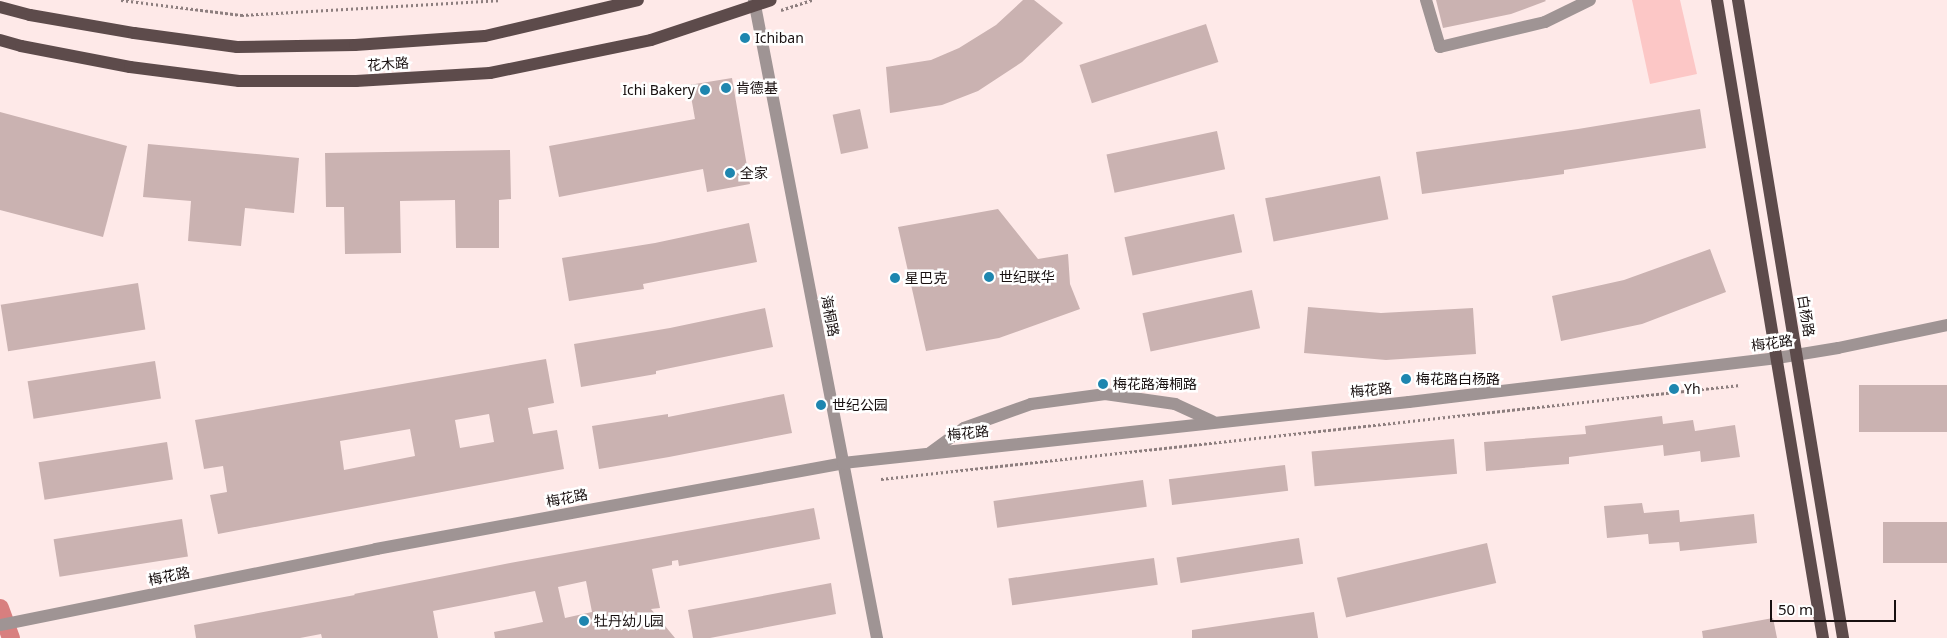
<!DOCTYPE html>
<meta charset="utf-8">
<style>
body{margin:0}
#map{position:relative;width:1947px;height:638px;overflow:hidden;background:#fee9e8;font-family:"Noto Sans","Noto Sans SC",sans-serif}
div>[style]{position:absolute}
.green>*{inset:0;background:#fcc7c6}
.canal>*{height:18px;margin:-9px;padding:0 9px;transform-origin:9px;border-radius:9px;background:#d87f7f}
.building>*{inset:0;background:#cab2b1;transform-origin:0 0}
.path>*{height:3px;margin-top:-1.5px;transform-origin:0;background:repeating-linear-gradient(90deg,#8d7e7e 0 2.5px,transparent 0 5px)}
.minor>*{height:12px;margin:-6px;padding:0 6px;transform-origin:6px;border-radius:6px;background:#9f9494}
.major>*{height:12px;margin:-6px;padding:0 6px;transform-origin:6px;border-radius:6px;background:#5d4b4b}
.dots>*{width:14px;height:14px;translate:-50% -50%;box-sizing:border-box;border:2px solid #fff;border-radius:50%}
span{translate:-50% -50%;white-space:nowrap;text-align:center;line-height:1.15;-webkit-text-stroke:5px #fff;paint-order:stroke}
.poi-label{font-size:14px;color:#181010}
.left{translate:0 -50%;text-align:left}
.right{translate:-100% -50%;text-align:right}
.street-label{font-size:14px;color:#181010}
.scale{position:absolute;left:1770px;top:600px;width:126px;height:22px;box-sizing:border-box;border:2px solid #181010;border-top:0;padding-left:6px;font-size:15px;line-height:18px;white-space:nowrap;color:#181010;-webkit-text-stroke:4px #fff;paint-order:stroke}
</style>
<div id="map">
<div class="green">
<i style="clip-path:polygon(1632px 0,1680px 0,1697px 74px,1650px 84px)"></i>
</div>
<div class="canal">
<i style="left:0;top:608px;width:32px;rotate:70deg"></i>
</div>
<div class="building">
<i style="clip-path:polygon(1023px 0,1034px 0,1063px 23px,1022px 62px,978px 91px,942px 105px,890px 113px,886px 67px,931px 60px,959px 48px,996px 25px)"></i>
<i style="clip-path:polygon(1436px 0,1545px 0,1546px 1px,1511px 14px,1443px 28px)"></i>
<i style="left:1206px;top:24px;width:40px;height:133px;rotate:72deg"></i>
<i style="clip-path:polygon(732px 78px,750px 184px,707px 192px,703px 169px,559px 197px,549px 146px,695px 119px,689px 85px)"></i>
<i style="left:860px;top:109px;width:40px;height:28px;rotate:78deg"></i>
<i style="clip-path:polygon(1700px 109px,1706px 148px,1564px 170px,1564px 174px,1422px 194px,1416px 152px,1578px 129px)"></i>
<i style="clip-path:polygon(0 112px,127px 146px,103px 237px,0 210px)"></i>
<i style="left:1217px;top:131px;width:39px;height:113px;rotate:78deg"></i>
<i style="clip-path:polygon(148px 144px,299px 158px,294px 213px,245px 208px,241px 246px,188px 241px,191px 201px,143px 197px)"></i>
<i style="clip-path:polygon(510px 150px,511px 199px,499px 200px,499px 248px,456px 248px,455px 200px,400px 201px,401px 253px,345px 254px,344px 207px,326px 207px,325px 153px)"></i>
<i style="left:1380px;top:176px;width:44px;height:117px;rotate:79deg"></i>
<i style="clip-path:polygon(998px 209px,1038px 259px,1068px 254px,1070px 284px,1080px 309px,999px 338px,926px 351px,898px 227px)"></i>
<i style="left:1234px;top:214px;width:39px;height:112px;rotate:78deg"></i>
<i style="clip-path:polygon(749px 223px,757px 262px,643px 284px,644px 289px,569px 301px,562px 258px,655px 243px)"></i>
<i style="clip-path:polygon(1710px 249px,1726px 292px,1642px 324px,1561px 341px,1552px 296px,1624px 280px)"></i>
<i style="left:138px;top:283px;width:47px;height:139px;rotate:81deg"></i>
<i style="left:1252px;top:290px;width:39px;height:112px;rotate:78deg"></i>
<i style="clip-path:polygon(1308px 307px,1381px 313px,1473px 308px,1476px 354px,1386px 360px,1304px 353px)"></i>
<i style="clip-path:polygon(765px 308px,773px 347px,656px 371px,656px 374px,581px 387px,574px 344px,670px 328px)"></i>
<i style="clip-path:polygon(evenodd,546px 359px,554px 403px,528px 408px,533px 434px,557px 430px,564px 469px,218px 534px,210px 495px,227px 492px,223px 466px,204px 469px,195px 420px,546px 359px,489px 414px,494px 442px,460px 448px,455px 420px,489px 414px,546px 359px,410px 429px,415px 456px,344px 470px,340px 441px,410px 429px)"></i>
<i style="left:155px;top:361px;width:38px;height:129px;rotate:81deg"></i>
<i style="left:1947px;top:385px;width:47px;height:88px;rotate:90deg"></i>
<i style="clip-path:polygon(784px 394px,792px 433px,669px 457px,599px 469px,592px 426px,668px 414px,668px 417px)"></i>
<i style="clip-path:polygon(1662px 416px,1663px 424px,1693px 420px,1695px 431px,1735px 425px,1740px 457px,1701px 462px,1700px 451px,1664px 456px,1663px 445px,1569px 457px,1569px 464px,1486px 471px,1484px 442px,1586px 434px,1585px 426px)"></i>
<i style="left:1454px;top:439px;width:35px;height:143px;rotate:85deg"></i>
<i style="left:167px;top:442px;width:38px;height:130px;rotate:81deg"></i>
<i style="left:1285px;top:465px;width:26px;height:117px;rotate:83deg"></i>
<i style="left:1143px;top:480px;width:27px;height:151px;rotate:82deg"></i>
<i style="clip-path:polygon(1642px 503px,1644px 513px,1679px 510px,1680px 522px,1754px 514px,1757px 543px,1680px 551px,1679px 542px,1649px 544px,1648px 534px,1607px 538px,1604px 506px)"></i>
<i style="clip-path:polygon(evenodd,814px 508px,820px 539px,679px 566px,678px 560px,672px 561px,672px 565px,652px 569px,660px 608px,651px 609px,675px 638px,495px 638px,494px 632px,543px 622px,535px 591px,433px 611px,438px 638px,322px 638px,321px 634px,300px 638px,196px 638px,194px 625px,355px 595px,354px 594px,510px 563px,814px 508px,586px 581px,592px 612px,565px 618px,558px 587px,586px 581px)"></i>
<i style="left:182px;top:519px;width:38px;height:130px;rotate:81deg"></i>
<i style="left:1947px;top:522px;width:41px;height:64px;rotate:90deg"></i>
<i style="left:1299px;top:538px;width:26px;height:124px;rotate:81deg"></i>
<i style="left:1487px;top:543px;width:41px;height:154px;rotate:77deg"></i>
<i style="left:1154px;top:558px;width:27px;height:147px;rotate:82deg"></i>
<i style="clip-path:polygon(831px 583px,836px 614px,710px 638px,693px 638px,688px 610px)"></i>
<i style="clip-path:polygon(1314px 612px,1318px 638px,1192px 638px,1192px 630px)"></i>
<i style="clip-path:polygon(1773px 618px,1777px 638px,1703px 638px,1702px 631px)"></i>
</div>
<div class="path">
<i style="left:121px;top:0;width:121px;rotate:7.1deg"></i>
<i style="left:241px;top:15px;width:258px;rotate:-3.3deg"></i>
<i style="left:781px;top:10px;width:33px;rotate:-18deg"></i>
<i style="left:881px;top:479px;width:864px;rotate:-6.25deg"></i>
</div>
<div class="minor">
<i style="left:754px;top:0;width:650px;rotate:79.09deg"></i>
<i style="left:1426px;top:0;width:49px;rotate:73.4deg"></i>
<i style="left:1440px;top:47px;width:108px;rotate:-13.4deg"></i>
<i style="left:1545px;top:22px;width:50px;rotate:-26.1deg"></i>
<i style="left:931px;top:452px;width:41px;rotate:-36deg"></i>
<i style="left:964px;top:428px;width:71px;rotate:-19.7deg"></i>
<i style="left:1031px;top:404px;width:75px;rotate:-7.7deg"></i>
<i style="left:1105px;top:394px;width:71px;rotate:8.1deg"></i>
<i style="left:1175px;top:404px;width:41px;rotate:24.7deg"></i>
<i style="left:0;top:625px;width:384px;rotate:-11.4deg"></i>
<i style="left:376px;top:549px;width:475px;rotate:-10.4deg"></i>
<i style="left:843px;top:463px;width:569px;rotate:-6.15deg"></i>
<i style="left:1409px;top:402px;width:371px;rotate:-6.8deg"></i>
<i style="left:1777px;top:358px;width:62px;rotate:-9.3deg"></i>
<i style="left:1838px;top:348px;width:111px;rotate:-11.9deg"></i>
</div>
<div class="major">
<i style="left:1717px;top:0;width:647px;rotate:80.57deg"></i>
<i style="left:1738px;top:0;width:647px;rotate:80.65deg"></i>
<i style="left:0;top:7px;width:31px;rotate:15deg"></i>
<i style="left:30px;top:15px;width:106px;rotate:9.8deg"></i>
<i style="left:134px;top:33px;width:104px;rotate:7.7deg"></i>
<i style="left:237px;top:47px;width:118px;rotate:-1deg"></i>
<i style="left:355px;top:45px;width:130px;rotate:-4deg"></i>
<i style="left:485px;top:36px;width:157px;rotate:-13.2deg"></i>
<i style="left:0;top:40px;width:22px;rotate:16deg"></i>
<i style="left:21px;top:46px;width:111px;rotate:10.9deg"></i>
<i style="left:130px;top:67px;width:110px;rotate:7.3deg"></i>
<i style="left:239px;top:81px;width:117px"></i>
<i style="left:356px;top:81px;width:134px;rotate:-3.4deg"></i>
<i style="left:490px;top:73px;width:164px;rotate:-11.6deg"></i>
<i style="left:651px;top:40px;width:126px;rotate:-18.4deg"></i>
</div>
<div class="dots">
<i style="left:745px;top:38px;background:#1e86af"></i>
<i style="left:726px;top:88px;background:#1e86af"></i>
<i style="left:705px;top:90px;background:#1e86af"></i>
<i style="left:730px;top:173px;background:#1e86af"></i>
<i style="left:989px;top:277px;background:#1e86af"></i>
<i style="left:895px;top:278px;background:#1e86af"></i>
<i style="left:1406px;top:379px;background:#1e86af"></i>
<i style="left:1103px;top:384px;background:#1e86af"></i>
<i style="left:1674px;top:389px;background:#1e86af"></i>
<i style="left:821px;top:405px;background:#1e86af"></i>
<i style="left:584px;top:621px;background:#1e86af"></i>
</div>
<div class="poi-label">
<span class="left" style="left:755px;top:38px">Ichiban</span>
<span class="left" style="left:736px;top:88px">肯德基</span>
<span class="right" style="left:695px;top:90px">Ichi Bakery</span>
<span class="left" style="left:740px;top:173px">全家</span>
<span class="left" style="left:999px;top:277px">世纪联华</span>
<span class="left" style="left:905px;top:278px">星巴克</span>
<span class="left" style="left:1416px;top:379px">梅花路白杨路</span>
<span class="left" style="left:1113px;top:384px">梅花路海桐路</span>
<span class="left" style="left:1684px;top:389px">Yh</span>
<span class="left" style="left:832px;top:405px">世纪公园</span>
<span class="left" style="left:594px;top:621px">牡丹幼儿园</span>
</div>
<div class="street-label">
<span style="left:388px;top:64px;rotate:-4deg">花木路</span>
<span style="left:830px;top:316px;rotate:79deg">海桐路</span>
<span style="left:1806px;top:316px;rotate:81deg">白杨路</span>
<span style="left:1772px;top:343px;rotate:-8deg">梅花路</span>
<span style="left:1371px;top:390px;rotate:-6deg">梅花路</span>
<span style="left:968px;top:433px;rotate:-6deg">梅花路</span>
<span style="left:567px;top:498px;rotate:-11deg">梅花路</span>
<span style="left:169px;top:576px;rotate:-12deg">梅花路</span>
</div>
<div class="scale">50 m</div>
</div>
